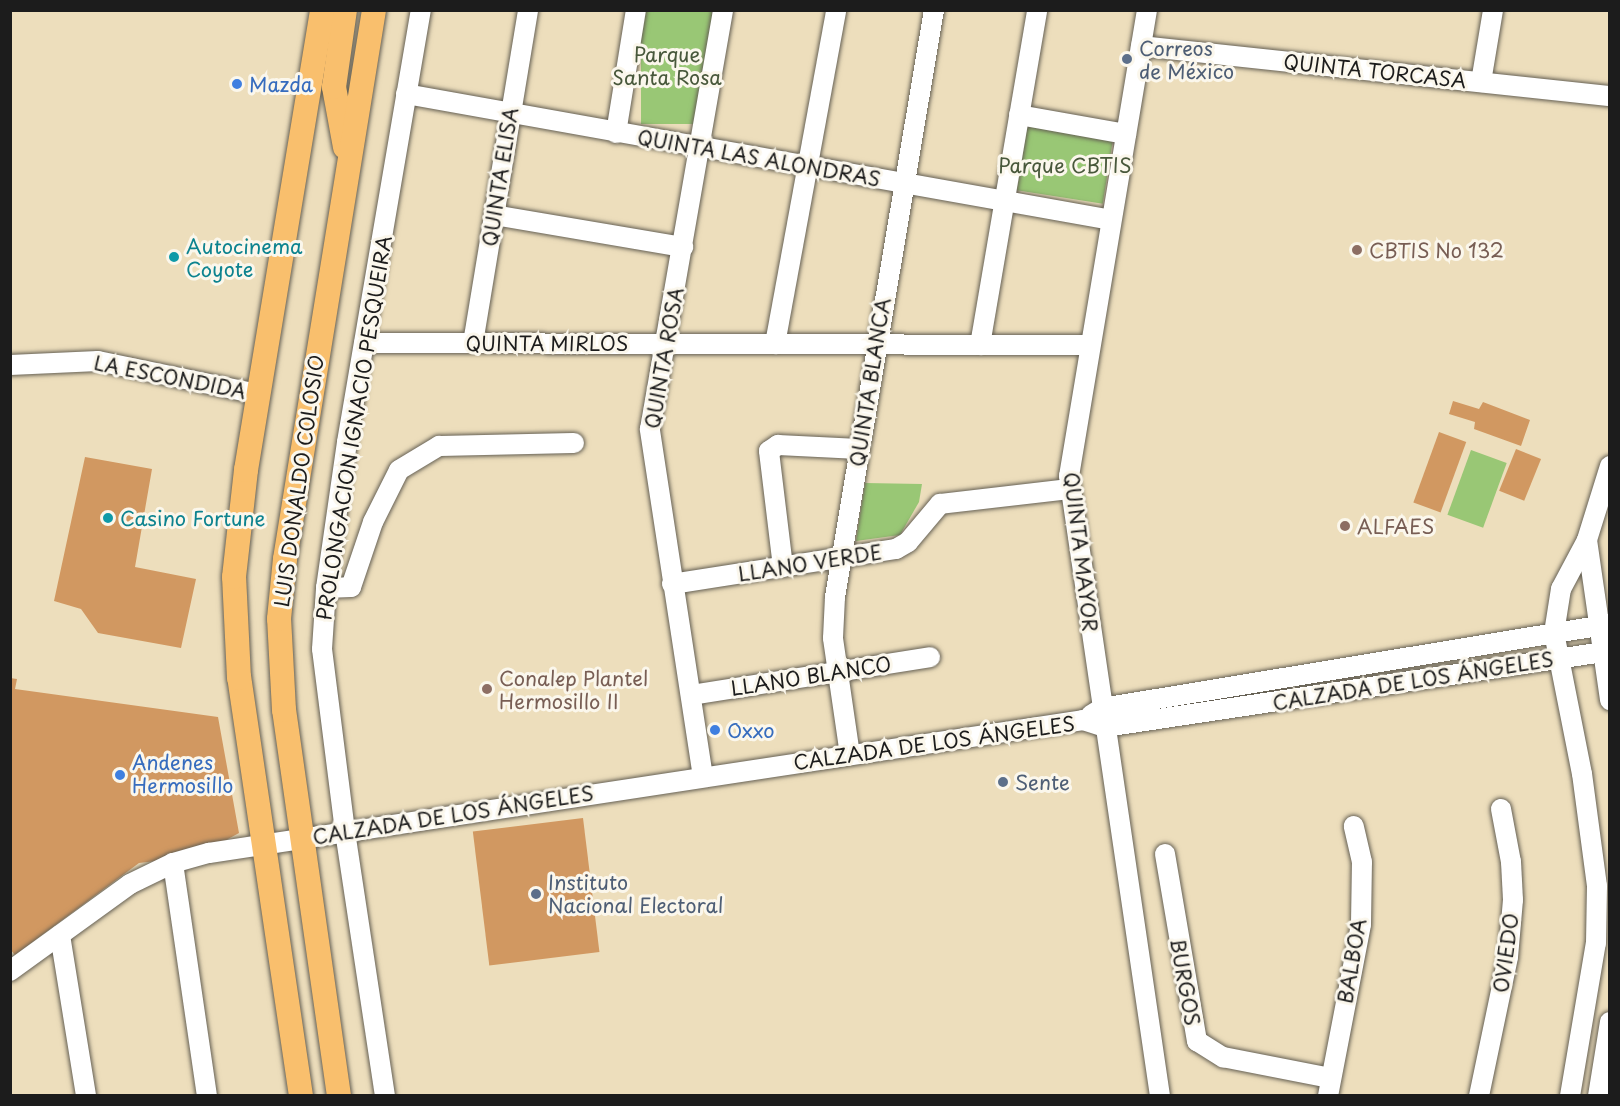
<!DOCTYPE html>
<meta charset="utf-8">
<style>
body{margin:0}
#map{position:relative;width:1620px;height:1106px;overflow:hidden;background:#eddebc;font-family:"Playpen Sans",sans-serif}
div>[style]{position:absolute}
.green>*{inset:0;background:#99c775;transform-origin:0 0}
.building>*{inset:0;background:#d19861;transform-origin:0 0}
.roads{filter:drop-shadow(0 0 2px #656054) drop-shadow(0 0 2px #656054)}
.minor>*{height:20px;margin:-10px;padding:0 10px;transform-origin:10px;border-radius:10px;background:#fff}
.major>*{height:24px;margin:-12px;padding:0 12px;transform-origin:12px;border-radius:12px;background:#f9bf6d}
.dots>*{width:16px;height:16px;translate:-50% -50%;box-sizing:border-box;border:3px solid #fbf7ec;border-radius:50%}
span{translate:-50% -50%;white-space:nowrap;text-align:center;line-height:1.15;-webkit-text-stroke:6px #fbf7ec;paint-order:stroke}
.service-label{font-size:20px;color:#4e5e75}
.left{translate:0 -50%;text-align:left}
.park-label{font-size:20px;color:#48583b}
.street-label{font-size:20px;color:#1c1c1c}
.shop-label{font-size:20px;color:#366cbe}
.culture-label{font-size:20px;color:#0d838f}
.education-label{font-size:20px;color:#785e54}
.frame{position:absolute;inset:0;border:12px solid #1c1c1c;pointer-events:none}
</style>
<div id="map">
<div class="green">
<i style="left:641px;top:11px;width:71px;height:113px"></i>
<i style="left:1027px;top:126px;width:87px;height:65px;rotate:9deg"></i>
<i style="left:1471px;top:450px;width:38px;height:69px;rotate:20deg"></i>
<i style="clip-path:polygon(865px 483px,922px 484px,919px 502px,900px 535px,856px 541px)"></i>
</div>
<div class="building">
<i style="clip-path:polygon(1453px 401px,1479px 409px,1483px 402px,1530px 420px,1521px 446px,1474px 429px,1475px 422px,1449px 414px)"></i>
<i style="left:1439px;top:432px;width:29px;height:75px;rotate:20deg"></i>
<i style="left:1516px;top:449px;width:27px;height:45px;rotate:22deg"></i>
<i style="clip-path:polygon(85px 457px,152px 469px,135px 567px,196px 579px,181px 648px,98px 633px,81px 609px,54px 601px)"></i>
<i style="clip-path:polygon(10px 678px,17px 679px,15px 689px,218px 717px,239px 833px,197px 856px,139px 863px,15px 955px,10px 949px)"></i>
<i style="left:583px;top:818px;width:135px;height:111px;rotate:83deg"></i>
</div>
<div class="roads">
<div class="minor">
<i style="left:1147px;top:10px;width:472px;rotate:99.5deg"></i>
<i style="left:1069px;top:476px;width:627px;rotate:81.65deg"></i>
<i style="left:1141px;top:46px;width:472px;rotate:6.1deg"></i>
<i style="left:1481px;top:82px;width:73px;rotate:-80.5deg"></i>
<i style="left:406px;top:94px;width:716px;rotate:10.13deg"></i>
<i style="left:1019px;top:115px;width:109px;rotate:10.1deg"></i>
<i style="left:616px;top:133px;width:125px;rotate:-80.8deg"></i>
<i style="left:494px;top:215px;width:192px;rotate:9.6deg"></i>
<i style="left:364px;top:343px;width:726px;rotate:0.16deg"></i>
<i style="left:473px;top:343px;width:338px;rotate:-80.6deg"></i>
<i style="left:775px;top:344px;width:340px;rotate:-79.6deg"></i>
<i style="left:980px;top:345px;width:340px;rotate:-80.3deg"></i>
<i style="left:10px;top:365px;width:88px;rotate:-2.6deg"></i>
<i style="left:98px;top:361px;width:163px;rotate:11.7deg"></i>
<i style="left:1610px;top:466px;width:77px;rotate:107.3deg"></i>
<i style="left:1587px;top:540px;width:162px;rotate:81.8deg"></i>
<i style="left:783px;top:567px;width:117px;rotate:-96.9deg"></i>
<i style="left:769px;top:451px;width:11px;rotate:-34deg"></i>
<i style="left:778px;top:445px;width:81px;rotate:2.8deg"></i>
<i style="left:672px;top:584px;width:227px;rotate:-8.9deg"></i>
<i style="left:896px;top:549px;width:14px;rotate:-30deg"></i>
<i style="left:908px;top:542px;width:50px;rotate:-49.9deg"></i>
<i style="left:940px;top:504px;width:131px;rotate:-6.6deg"></i>
<i style="left:326px;top:588px;width:25px;rotate:-2deg"></i>
<i style="left:351px;top:587px;width:69px;rotate:-71.3deg"></i>
<i style="left:373px;top:522px;width:58px;rotate:-63.4deg"></i>
<i style="left:399px;top:470px;width:47px;rotate:-31deg"></i>
<i style="left:439px;top:446px;width:135px;rotate:-1.3deg"></i>
<i style="left:691px;top:695px;width:242px;rotate:-9deg"></i>
<i style="left:1091px;top:715px;width:13px;rotate:-32deg"></i>
<i style="left:1102px;top:708px;width:515px;rotate:-9.39deg"></i>
<i style="left:850px;top:755px;width:118px;rotate:-98.3deg"></i>
<i style="left:833px;top:638px;width:41px;rotate:-87.2deg"></i>
<i style="left:835px;top:597px;width:595px;rotate:-80.43deg"></i>
<i style="left:703px;top:777px;width:352px;rotate:-98.7deg"></i>
<i style="left:650px;top:429px;width:425px;rotate:-80.1deg"></i>
<i style="left:1165px;top:854px;width:190px;rotate:80.3deg"></i>
<i style="left:1197px;top:1041px;width:31px;rotate:32deg"></i>
<i style="left:1223px;top:1057px;width:109px;rotate:11.1deg"></i>
<i style="left:173px;top:863px;width:235px;rotate:81.7deg"></i>
<i style="left:60px;top:935px;width:163px;rotate:80.8deg"></i>
<i style="left:10px;top:971px;width:148px;rotate:-35.9deg"></i>
<i style="left:130px;top:884px;width:48px;rotate:-26deg"></i>
<i style="left:173px;top:863px;width:37px;rotate:-16deg"></i>
<i style="left:209px;top:853px;width:884px;rotate:-8.65deg"></i>
<i style="left:1083px;top:720px;width:23px;rotate:18deg"></i>
<i style="left:1105px;top:727px;width:511px;rotate:-8.56deg"></i>
<i style="left:385px;top:1096px;width:268px;rotate:-98.6deg"></i>
<i style="left:345px;top:831px;width:183px;rotate:-97.2deg"></i>
<i style="left:322px;top:649px;width:61px;rotate:-86.2deg"></i>
<i style="left:326px;top:588px;width:148px;rotate:-81.8deg"></i>
<i style="left:347px;top:442px;width:438px;rotate:-80.3deg"></i>
<i style="left:1328px;top:1096px;width:175px;rotate:-79.1deg"></i>
<i style="left:1361px;top:924px;width:62px;rotate:-89.1deg"></i>
<i style="left:1362px;top:862px;width:37px;rotate:-103deg"></i>
<i style="left:1479px;top:1096px;width:142px;rotate:-78.2deg"></i>
<i style="left:1508px;top:957px;width:57px;rotate:-85deg"></i>
<i style="left:1513px;top:900px;width:38px;rotate:-93deg"></i>
<i style="left:1511px;top:862px;width:54px;rotate:-100.7deg"></i>
<i style="left:1570px;top:1096px;width:155px;rotate:-80.4deg"></i>
<i style="left:1596px;top:943px;width:57px;rotate:-89deg"></i>
<i style="left:1597px;top:886px;width:113px;rotate:-97.6deg"></i>
<i style="left:1582px;top:774px;width:144px;rotate:-101.2deg"></i>
<i style="left:1554px;top:633px;width:45px;rotate:-81deg"></i>
<i style="left:1561px;top:589px;width:55px;rotate:-62deg"></i>
<i style="left:1598px;top:1096px;width:75px;rotate:-80.8deg"></i>
</div>
<div class="major">
<i style="left:345px;top:147px;width:61px;rotate:-100.4deg"></i>
<i style="left:334px;top:87px;width:78px;rotate:-81.9deg"></i>
<i style="left:301px;top:1096px;width:423px;rotate:-98.4deg"></i>
<i style="left:239px;top:678px;width:101px;rotate:-92.8deg"></i>
<i style="left:234px;top:577px;width:108px;rotate:-83.6deg"></i>
<i style="left:246px;top:470px;width:466px;rotate:-80.6deg"></i>
<i style="left:339px;top:1096px;width:390px;rotate:-98.1deg"></i>
<i style="left:284px;top:710px;width:91px;rotate:-93.1deg"></i>
<i style="left:279px;top:619px;width:60px;rotate:-84.3deg"></i>
<i style="left:285px;top:559px;width:556px;rotate:-80.79deg"></i>
</div>
</div>
<div class="dots">
<i style="left:1127px;top:59px;background:#5c6f8a"></i>
<i style="left:237px;top:84px;background:#3f7fe0"></i>
<i style="left:1357px;top:250px;background:#8d6e63"></i>
<i style="left:174px;top:257px;background:#0f9aa8"></i>
<i style="left:108px;top:518px;background:#0f9aa8"></i>
<i style="left:1345px;top:526px;background:#8d6e63"></i>
<i style="left:487px;top:689px;background:#8d6e63"></i>
<i style="left:715px;top:730px;background:#3f7fe0"></i>
<i style="left:120px;top:775px;background:#3f7fe0"></i>
<i style="left:1003px;top:782px;background:#5c6f8a"></i>
<i style="left:536px;top:894px;background:#5c6f8a"></i>
</div>
<div class="service-label">
<span class="left" style="left:1139px;top:60px">Correos<br>de México</span>
<span class="left" style="left:1015px;top:782px">Sente</span>
<span class="left" style="left:548px;top:894px">Instituto<br>Nacional Electoral</span>
</div>
<div class="park-label">
<span style="left:667px;top:66px">Parque<br>Santa Rosa</span>
<span style="left:1065px;top:165px">Parque CBTIS</span>
</div>
<div class="street-label">
<span style="left:1375px;top:71px;rotate:6deg">QUINTA TORCASA</span>
<span style="left:759px;top:158px;rotate:10deg">QUINTA LAS ALONDRAS</span>
<span style="left:500px;top:177px;rotate:-81deg">QUINTA ELISA</span>
<span style="left:547px;top:343px">QUINTA MIRLOS</span>
<span style="left:664px;top:358px;rotate:-80deg">QUINTA ROSA</span>
<span style="left:170px;top:377px;rotate:11deg">LA ESCONDIDA</span>
<span style="left:870px;top:382px;rotate:-81deg">QUINTA BLANCA</span>
<span style="left:354px;top:428px;rotate:-81deg">PROLONGACION IGNACIO PESQUEIRA</span>
<span style="left:299px;top:481px;rotate:-82deg">LUIS DONALDO COLOSIO</span>
<span style="left:1081px;top:552px;rotate:83deg">QUINTA MAYOR</span>
<span style="left:810px;top:563px;rotate:-9deg">LLANO VERDE</span>
<span style="left:811px;top:676px;rotate:-9deg">LLANO BLANCO</span>
<span style="left:1413px;top:681px;rotate:-9deg">CALZADA DE LOS ÁNGELES</span>
<span style="left:934px;top:743px;rotate:-8deg">CALZADA DE LOS ÁNGELES</span>
<span style="left:453px;top:815px;rotate:-9deg">CALZADA DE LOS ÁNGELES</span>
<span style="left:1506px;top:953px;rotate:-82deg">OVIEDO</span>
<span style="left:1352px;top:961px;rotate:-80deg">BALBOA</span>
<span style="left:1185px;top:982px;rotate:80deg">BURGOS</span>
</div>
<div class="shop-label">
<span class="left" style="left:249px;top:84px">Mazda</span>
<span class="left" style="left:727px;top:730px">Oxxo</span>
<span class="left" style="left:132px;top:774px">Andenes<br>Hermosillo</span>
</div>
<div class="culture-label">
<span class="left" style="left:186px;top:258px">Autocinema<br>Coyote</span>
<span class="left" style="left:120px;top:518px">Casino Fortune</span>
</div>
<div class="education-label">
<span class="left" style="left:1369px;top:250px">CBTIS No 132</span>
<span class="left" style="left:1357px;top:526px">ALFAES</span>
<span class="left" style="left:499px;top:690px">Conalep Plantel<br>Hermosillo II</span>
</div>
<div class="frame"></div>
</div>
